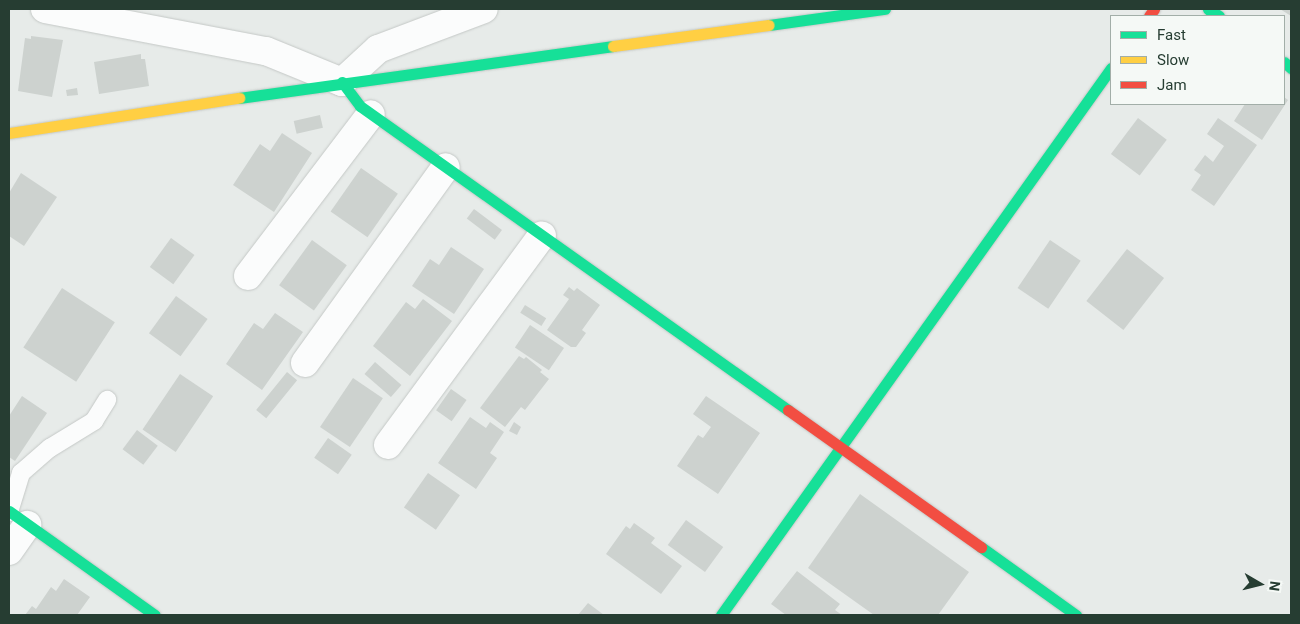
<!DOCTYPE html>
<style>
body{margin:0}
#map{position:relative;width:1300px;height:624px;overflow:hidden;background:#e7ebe9;font-family:Roboto,sans-serif}
div>[style]{position:absolute}
.building>*{inset:0;background:#cdd2cf;transform-origin:0 0}
.roads{filter:drop-shadow(0 0 1px #c4c8c6) drop-shadow(0 0 1px #c4c8c6)}
.lane>*{height:18px;margin:-9px;padding:0 9px;transform-origin:9px;border-radius:9px;background:#fbfcfc}
.street>*{height:28px;margin:-14px;padding:0 14px;transform-origin:14px;border-radius:14px;background:#fbfcfc}
.fast>*{height:11px;margin:-5.5px;padding:0 5.5px;transform-origin:5.5px;border-radius:5.5px;background:#16e098}
.slow>*{height:11px;margin:-5.5px;padding:0 5.5px;transform-origin:5.5px;border-radius:5.5px;background:#ffcf43}
.jam>*{height:11px;margin:-5.5px;padding:0 5.5px;transform-origin:5.5px;border-radius:5.5px;background:#f24e42}
span{translate:-50% -50%;white-space:nowrap;text-align:center;line-height:1.15;-webkit-text-stroke:5px #f5f9f6;paint-order:stroke}
.frame{position:absolute;inset:0;border:10px solid #263d32;pointer-events:none}
.legend{position:absolute;left:1110px;top:15px;width:175px;height:90px;box-sizing:border-box;background:#f5f9f6;border:1px solid #a2aea8;margin:0;padding:6px 9px;list-style:none;font-size:15px;color:#263d32}
.legend li{display:flex;align-items:center;gap:10px;height:25px}
.legend b{width:25px;border:1px solid #a2aea8}
.north{position:absolute;left:1235px;top:559px;width:50px;height:50px;-webkit-text-stroke:4px #f5f9f6;paint-order:stroke;rotate:98deg;font-size:14px;font-weight:700;line-height:20px;text-align:center;color:#263d32}
.north::after{content:'';display:block;margin:auto;width:18px;height:22px;background:#263d32;clip-path:polygon(50% 0,100% 100%,50% 72%,0 100%)}
</style>
<div id="map">
<div class="building">
<i style="clip-path:polygon(1280px 9px,1291px 9px,1291px 16px)"></i>
<i style="clip-path:polygon(31px 36px,63px 40px,52px 97px,18px 91px,25px 38px,31px 39px)"></i>
<i style="clip-path:polygon(141px 54px,141px 59px,145px 59px,149px 86px,99px 94px,94px 62px)"></i>
<i style="clip-path:polygon(77px 88px,78px 95px,67px 96px,66px 90px)"></i>
<i style="clip-path:polygon(1284px 97px,1288px 100px,1262px 140px,1234px 121px,1245px 104px,1284px 104px)"></i>
<i style="left:320px;top:115px;width:13px;height:27px;rotate:77deg"></i>
<i style="left:1138px;top:118px;width:36px;height:45px;rotate:37deg"></i>
<i style="clip-path:polygon(1218px 118px,1257px 145px,1214px 206px,1191px 190px,1201px 175px,1194px 170px,1205px 155px,1213px 162px,1224px 146px,1207px 134px)"></i>
<i style="clip-path:polygon(282px 133px,312px 153px,274px 212px,233px 185px,260px 144px,270px 151px)"></i>
<i style="left:361px;top:168px;width:45px;height:53px;rotate:35deg"></i>
<i style="clip-path:polygon(21px 173px,57px 197px,24px 246px,9px 236px,9px 193px)"></i>
<i style="left:474px;top:209px;width:35px;height:12px;rotate:37deg"></i>
<i style="left:171px;top:238px;width:29px;height:36px;rotate:36deg"></i>
<i style="left:312px;top:240px;width:43px;height:56px;rotate:36deg"></i>
<i style="left:1050px;top:240px;width:37px;height:58px;rotate:34deg"></i>
<i style="clip-path:polygon(451px 247px,484px 269px,454px 314px,412px 286px,430px 259px,439px 265px)"></i>
<i style="left:1127px;top:249px;width:47px;height:66px;rotate:38deg"></i>
<i style="clip-path:polygon(569px 287px,574px 291px,577px 288px,600px 305px,582px 330px,586px 333px,576px 347px,571px 347px,547px 330px,569px 299px,563px 295px)"></i>
<i style="left:62px;top:288px;width:63px;height:71px;rotate:33deg"></i>
<i style="left:176px;top:296px;width:39px;height:46px;rotate:36deg"></i>
<i style="clip-path:polygon(423px 299px,452px 321px,410px 376px,373px 346px,406px 302px,415px 309px)"></i>
<i style="left:525px;top:305px;width:25px;height:9px;rotate:32deg"></i>
<i style="clip-path:polygon(275px 313px,303px 332px,262px 390px,226px 364px,254px 323px,263px 329px)"></i>
<i style="left:530px;top:325px;width:41px;height:27px;rotate:34deg"></i>
<i style="clip-path:polygon(519px 356px,524px 359px,526px 357px,542px 370px,540px 372px,549px 379px,525px 410px,521px 407px,505px 427px,480px 408px)"></i>
<i style="left:375px;top:362px;width:35px;height:16px;rotate:41deg"></i>
<i style="left:287px;top:372px;width:13px;height:49px;rotate:39deg"></i>
<i style="left:180px;top:374px;width:40px;height:67px;rotate:34deg"></i>
<i style="left:353px;top:378px;width:36px;height:59px;rotate:34deg"></i>
<i style="left:451px;top:389px;width:19px;height:26px;rotate:35deg"></i>
<i style="clip-path:polygon(22px 396px,47px 413px,15px 461px,9px 457px,9px 416px)"></i>
<i style="clip-path:polygon(706px 396px,760px 433px,718px 494px,677px 466px,698px 435px,703px 438px,711px 427px,693px 414px)"></i>
<i style="clip-path:polygon(470px 417px,486px 428px,490px 422px,504px 432px,490px 453px,497px 458px,476px 489px,438px 463px)"></i>
<i style="clip-path:polygon(514px 422px,521px 427px,517px 435px,509px 431px)"></i>
<i style="left:137px;top:430px;width:26px;height:24px;rotate:37deg"></i>
<i style="left:328px;top:438px;width:29px;height:24px;rotate:35deg"></i>
<i style="left:428px;top:473px;width:39px;height:42px;rotate:35deg"></i>
<i style="clip-path:polygon(860px 494px,969px 572px,938px 615px,874px 615px,808px 568px)"></i>
<i style="left:686px;top:520px;width:46px;height:31px;rotate:36deg"></i>
<i style="clip-path:polygon(634px 523px,655px 538px,651px 543px,682px 566px,661px 594px,606px 554px,626px 526px,630px 529px)"></i>
<i style="clip-path:polygon(797px 571px,840px 604px,835px 610px,842px 615px,786px 615px,771px 604px)"></i>
<i style="clip-path:polygon(64px 579px,90px 597px,77px 615px,25px 615px,32px 606px,36px 609px,51px 587px,56px 591px)"></i>
<i style="clip-path:polygon(588px 603px,604px 615px,578px 615px)"></i>
</div>
<div class="roads">
<div class="lane">
<i style="left:9px;top:512px;width:41px;rotate:-72.9deg"></i>
<i style="left:21px;top:473px;width:38px;rotate:-41deg"></i>
<i style="left:50px;top:448px;width:52px;rotate:-31.5deg"></i>
<i style="left:94px;top:421px;width:25px;rotate:-58deg"></i>
</div>
<div class="street">
<i style="left:45px;top:9px;width:225px;rotate:10.8deg"></i>
<i style="left:266px;top:51px;width:82px;rotate:22.2deg"></i>
<i style="left:342px;top:82px;width:49px;rotate:-42.5deg"></i>
<i style="left:378px;top:49px;width:113px;rotate:-20.7deg"></i>
<i style="left:248px;top:276px;width:203px;rotate:-52.8deg"></i>
<i style="left:305px;top:363px;width:241px;rotate:-54.3deg"></i>
<i style="left:388px;top:445px;width:260px;rotate:-53.7deg"></i>
<i style="left:9px;top:551px;width:32px;rotate:-55deg"></i>
</div>
<div class="fast">
<i style="left:1208px;top:9px;width:13px;rotate:32deg"></i>
<i style="left:769px;top:25px;width:117px;rotate:-7.9deg"></i>
<i style="left:1284px;top:62px;width:9px;rotate:41deg"></i>
<i style="left:342px;top:82px;width:30px;rotate:53deg"></i>
<i style="left:360px;top:106px;width:525px;rotate:35.39deg"></i>
<i style="left:239px;top:98px;width:378px;rotate:-7.9deg"></i>
<i style="left:9px;top:511px;width:179px;rotate:35.5deg"></i>
<i style="left:981px;top:547px;width:117px;rotate:35.6deg"></i>
<i style="left:721px;top:615px;width:672px;rotate:-54.51deg"></i>
</div>
<div class="slow">
<i style="left:613px;top:46px;width:157px;rotate:-7.7deg"></i>
<i style="left:9px;top:133px;width:233px;rotate:-8.7deg"></i>
</div>
<div class="jam">
<i style="left:1149px;top:16px;width:9px;rotate:-54deg"></i>
<i style="left:788px;top:410px;width:237px;rotate:35.4deg"></i>
</div>
</div>
<div class="frame"></div>
<ul class="legend">
<li><b style="height:6px;background:#16e098"></b>Fast</li>
<li><b style="height:6px;background:#ffcf43"></b>Slow</li>
<li><b style="height:6px;background:#f24e42"></b>Jam</li>
</ul>
<div class="north">N</div>
</div>
